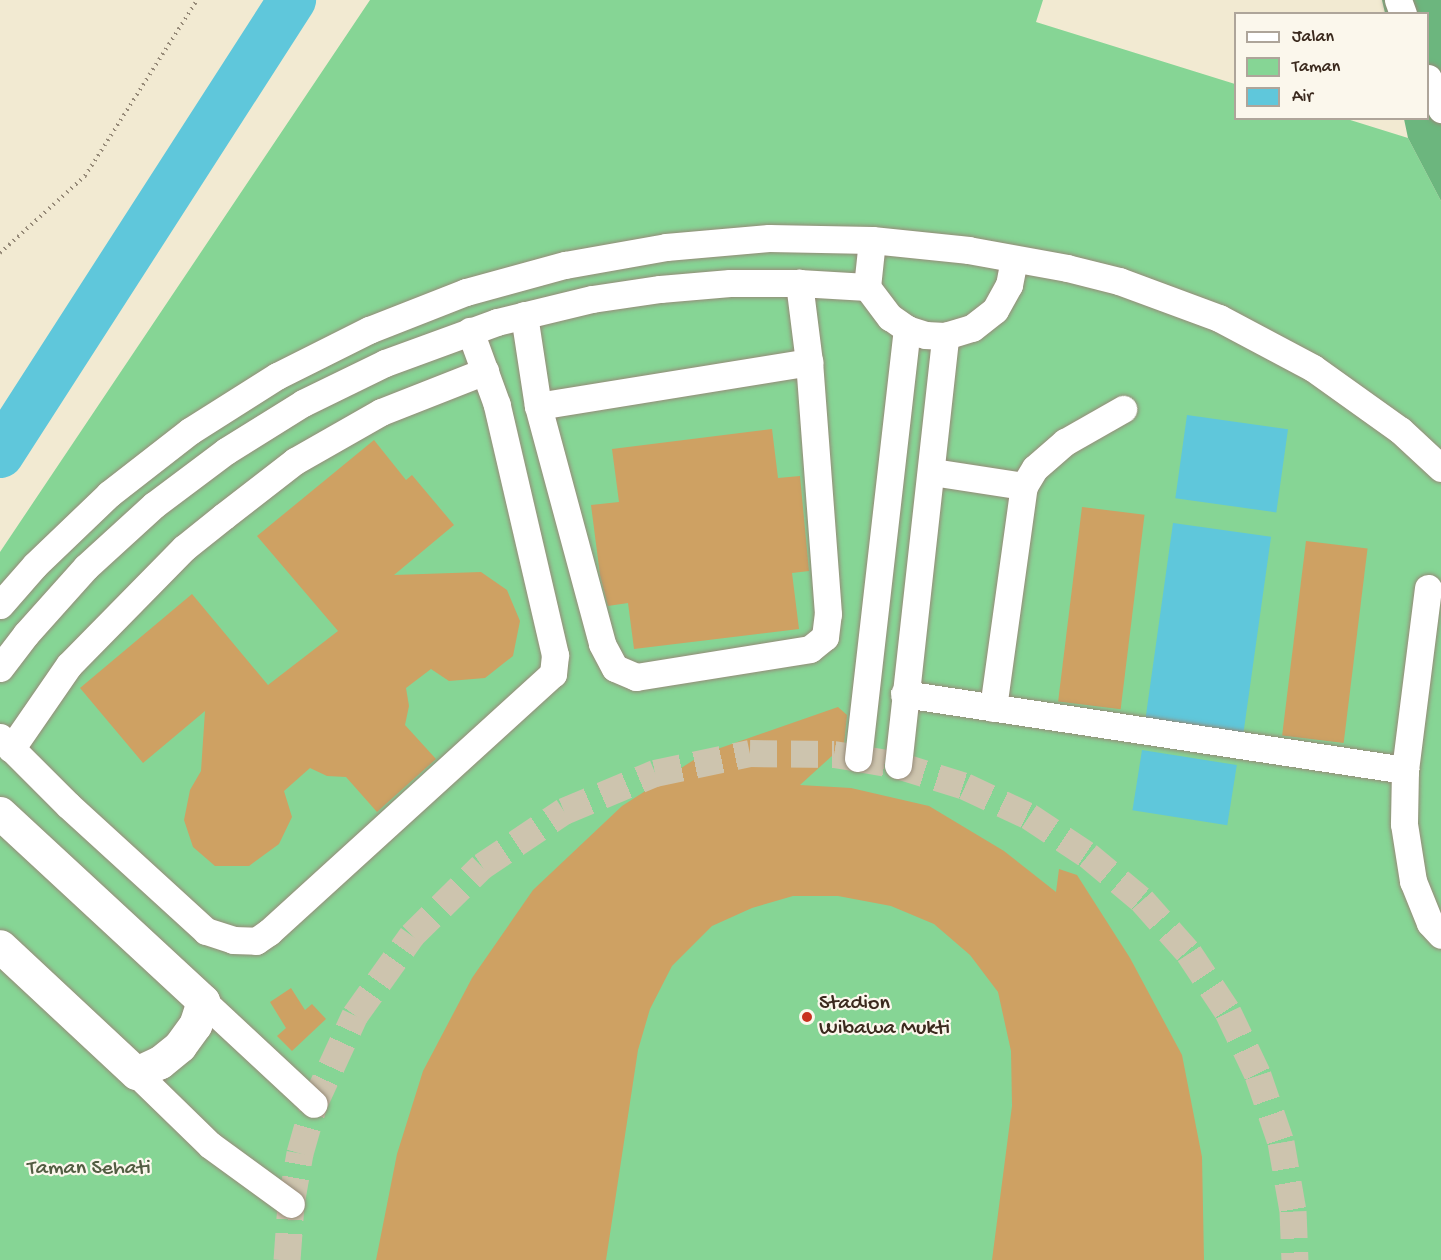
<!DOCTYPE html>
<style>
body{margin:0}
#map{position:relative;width:1441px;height:1260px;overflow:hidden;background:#f2ead2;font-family:"Gochi Hand",sans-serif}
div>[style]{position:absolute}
.green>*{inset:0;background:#86d595}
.forest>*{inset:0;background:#6cb67e}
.water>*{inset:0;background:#5fc7db;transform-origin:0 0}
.river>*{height:48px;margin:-24px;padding:0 24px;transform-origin:24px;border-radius:24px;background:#5fc7db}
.building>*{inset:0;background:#cea163;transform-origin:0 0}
.minor-tunnel>*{height:27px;margin-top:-13.5px;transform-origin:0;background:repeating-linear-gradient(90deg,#cdc4ae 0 27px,transparent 0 41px)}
.path>*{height:4px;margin-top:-2px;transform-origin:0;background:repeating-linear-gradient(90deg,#968a78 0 1.5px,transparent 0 6px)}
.roads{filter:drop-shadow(0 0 2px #968a78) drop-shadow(0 0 2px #968a78)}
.minor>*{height:27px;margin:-13.5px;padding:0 13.5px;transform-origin:13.5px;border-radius:13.5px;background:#fff}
.major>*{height:33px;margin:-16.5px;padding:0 16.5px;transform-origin:16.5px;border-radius:16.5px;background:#fff}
.dots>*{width:16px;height:16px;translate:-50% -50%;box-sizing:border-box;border:3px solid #fbf7ec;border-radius:50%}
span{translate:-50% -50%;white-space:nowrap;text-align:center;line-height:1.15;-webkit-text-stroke:4.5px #fbf7ec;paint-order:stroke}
.poi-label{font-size:22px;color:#3b2a1e}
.left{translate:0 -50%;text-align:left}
.park-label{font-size:22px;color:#525d42}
.legend{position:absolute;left:1234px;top:12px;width:195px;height:108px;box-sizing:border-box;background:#fbf7ec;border:2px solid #aea59a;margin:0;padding:8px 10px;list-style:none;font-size:18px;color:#3b2a1e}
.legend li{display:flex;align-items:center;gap:12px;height:30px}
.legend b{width:30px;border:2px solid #aea59a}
</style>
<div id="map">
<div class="green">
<i style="clip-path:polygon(370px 0,1043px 0,1036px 22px,1235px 84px,1236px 118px,1347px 119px,1408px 138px,1441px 201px,1441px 1260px,0 1260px,0 552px)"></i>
</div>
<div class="forest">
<i style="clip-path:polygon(1382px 0,1441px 0,1441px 201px,1408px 138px,1404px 119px,1428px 118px,1428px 14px,1385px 13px)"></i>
</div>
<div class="water">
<i style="left:1187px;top:415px;width:102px;height:84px;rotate:8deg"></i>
<i style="left:1173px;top:523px;width:99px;height:199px;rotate:8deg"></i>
<i style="left:1142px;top:750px;width:96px;height:61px;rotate:9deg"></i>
</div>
<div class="river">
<i style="left:0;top:454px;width:540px;rotate:-57.25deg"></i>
</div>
<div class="building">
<i style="clip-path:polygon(772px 429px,778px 478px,800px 476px,809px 571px,792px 573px,799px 629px,634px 649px,628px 603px,608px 606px,600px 575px,591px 505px,619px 502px,612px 449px)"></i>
<i style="clip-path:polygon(374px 440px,406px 480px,412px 475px,454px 525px,394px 575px,481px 572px,507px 590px,520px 621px,513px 656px,485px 678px,449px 681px,431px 669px,406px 688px,409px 706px,405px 725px,436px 759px,377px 812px,346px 777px,327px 776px,310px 768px,284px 791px,292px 817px,279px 844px,249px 866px,215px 866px,193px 847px,184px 820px,190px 790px,201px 771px,205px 711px,143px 763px,80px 688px,192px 594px,268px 685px,338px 631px,257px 536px)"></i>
<i style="left:1082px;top:507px;width:63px;height:196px;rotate:7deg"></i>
<i style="left:1306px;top:541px;width:62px;height:196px;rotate:7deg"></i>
<i style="clip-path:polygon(838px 707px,847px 715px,844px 745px,800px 785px,851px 788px,929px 806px,1004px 851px,1056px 892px,1059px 869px,1077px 875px,1130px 958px,1182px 1055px,1202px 1157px,1204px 1260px,992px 1260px,1012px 1106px,1011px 1051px,998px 992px,970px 955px,934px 924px,891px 906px,838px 896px,793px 896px,752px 908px,712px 926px,672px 966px,650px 1009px,638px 1050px,606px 1260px,376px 1260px,397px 1154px,423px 1071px,472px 978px,533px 890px,622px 806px,703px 754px)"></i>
<i style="clip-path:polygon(291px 988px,305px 1010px,312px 1004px,326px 1019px,292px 1051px,277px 1036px,286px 1028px,270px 1002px)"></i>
</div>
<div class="minor-tunnel">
<i style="left:287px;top:1260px;width:56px;rotate:-85.9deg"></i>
<i style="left:291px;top:1204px;width:52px;rotate:-80deg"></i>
<i style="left:300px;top:1153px;width:51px;rotate:-74.1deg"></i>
<i style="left:314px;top:1104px;width:98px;rotate:-65.3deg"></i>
<i style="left:355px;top:1015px;width:98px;rotate:-54.5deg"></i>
<i style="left:412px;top:935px;width:98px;rotate:-44.6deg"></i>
<i style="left:482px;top:866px;width:99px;rotate:-33.9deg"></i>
<i style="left:564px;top:811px;width:99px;rotate:-22.7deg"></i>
<i style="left:655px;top:773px;width:97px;rotate:-11.9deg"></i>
<i style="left:750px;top:753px;width:84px;rotate:0.7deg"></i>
<i style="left:834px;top:754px;width:24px;rotate:9deg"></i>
<i style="left:858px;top:758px;width:41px;rotate:9.9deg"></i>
<i style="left:898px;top:765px;width:70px;rotate:17.4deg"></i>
<i style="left:965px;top:786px;width:71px;rotate:25.1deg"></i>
<i style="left:1029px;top:816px;width:71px;rotate:33.5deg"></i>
<i style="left:1088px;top:855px;width:70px;rotate:39.8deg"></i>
<i style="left:1142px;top:900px;width:71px;rotate:48.4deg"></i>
<i style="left:1189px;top:953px;width:71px;rotate:56.5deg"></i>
<i style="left:1228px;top:1012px;width:70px;rotate:64.5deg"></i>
<i style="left:1258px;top:1075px;width:71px;rotate:71.1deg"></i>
<i style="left:1281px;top:1142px;width:70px;rotate:80.1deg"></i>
<i style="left:1293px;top:1211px;width:49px;rotate:87.7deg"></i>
</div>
<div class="path">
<i style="left:0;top:253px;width:115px;rotate:-42.2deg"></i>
<i style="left:85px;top:176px;width:209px;rotate:-57.5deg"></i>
</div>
<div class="roads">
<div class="minor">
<i style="left:1398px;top:0;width:15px;rotate:70deg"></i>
<i style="left:1428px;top:78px;width:34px;rotate:67deg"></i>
<i style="left:867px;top:287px;width:38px;rotate:53deg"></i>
<i style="left:890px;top:317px;width:21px;rotate:35deg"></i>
<i style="left:907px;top:329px;width:19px;rotate:18deg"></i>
<i style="left:925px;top:335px;width:20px;rotate:3deg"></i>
<i style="left:945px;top:336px;width:28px;rotate:-17deg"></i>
<i style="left:972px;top:328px;width:29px;rotate:-38deg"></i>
<i style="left:995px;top:310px;width:29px;rotate:-61deg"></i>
<i style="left:1009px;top:285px;width:26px;rotate:-79deg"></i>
<i style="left:867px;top:287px;width:47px;rotate:-83.9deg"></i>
<i style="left:524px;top:315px;width:92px;rotate:81.3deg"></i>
<i style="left:538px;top:406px;width:246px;rotate:74.9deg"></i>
<i style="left:602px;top:644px;width:27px;rotate:62deg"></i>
<i style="left:615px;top:668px;width:23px;rotate:23deg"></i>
<i style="left:636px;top:677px;width:176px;rotate:-9.1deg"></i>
<i style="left:810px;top:649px;width:19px;rotate:-39deg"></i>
<i style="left:825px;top:637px;width:23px;rotate:-83deg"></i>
<i style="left:828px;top:614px;width:253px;rotate:-94.3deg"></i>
<i style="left:809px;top:362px;width:80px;rotate:-97.2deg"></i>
<i style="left:538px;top:406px;width:275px;rotate:-9.2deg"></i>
<i style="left:932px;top:472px;width:93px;rotate:8.7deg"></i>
<i style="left:1428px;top:588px;width:183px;rotate:97.2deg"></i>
<i style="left:1405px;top:770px;width:54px;rotate:91.1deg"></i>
<i style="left:1404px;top:824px;width:58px;rotate:81deg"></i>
<i style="left:1413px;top:881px;width:45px;rotate:68deg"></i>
<i style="left:1430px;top:923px;width:16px;rotate:47deg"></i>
<i style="left:0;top:605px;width:53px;rotate:-48.8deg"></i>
<i style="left:35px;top:565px;width:103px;rotate:-43.8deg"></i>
<i style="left:109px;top:494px;width:103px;rotate:-37.9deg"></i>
<i style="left:190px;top:431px;width:103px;rotate:-32.3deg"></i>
<i style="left:277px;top:376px;width:103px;rotate:-26.6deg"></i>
<i style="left:369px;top:330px;width:104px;rotate:-21.4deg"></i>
<i style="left:466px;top:292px;width:103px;rotate:-15.3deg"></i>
<i style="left:565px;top:265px;width:103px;rotate:-10.1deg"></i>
<i style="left:666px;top:247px;width:103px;rotate:-5deg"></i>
<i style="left:769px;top:238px;width:103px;rotate:1.1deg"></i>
<i style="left:872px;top:240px;width:97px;rotate:5.9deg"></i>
<i style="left:968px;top:250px;width:101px;rotate:10.3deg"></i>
<i style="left:1067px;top:268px;width:54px;rotate:14deg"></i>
<i style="left:1119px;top:281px;width:107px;rotate:20.3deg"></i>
<i style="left:1219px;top:318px;width:106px;rotate:28deg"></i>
<i style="left:1313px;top:368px;width:107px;rotate:35.5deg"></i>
<i style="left:1400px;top:430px;width:56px;rotate:42.8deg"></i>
<i style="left:0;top:668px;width:43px;rotate:-52.6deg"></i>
<i style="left:26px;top:634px;width:90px;rotate:-48.2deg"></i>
<i style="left:86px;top:567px;width:92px;rotate:-42.4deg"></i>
<i style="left:154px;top:505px;width:90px;rotate:-36.9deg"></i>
<i style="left:226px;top:451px;width:91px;rotate:-31.9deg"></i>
<i style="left:303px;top:403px;width:91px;rotate:-26deg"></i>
<i style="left:385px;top:363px;width:119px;rotate:-20.1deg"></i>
<i style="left:497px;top:322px;width:98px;rotate:-13.6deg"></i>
<i style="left:592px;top:299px;width:69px;rotate:-8.4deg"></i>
<i style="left:660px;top:289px;width:70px;rotate:-4.9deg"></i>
<i style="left:730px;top:283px;width:69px"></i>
<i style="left:799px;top:283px;width:68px;rotate:3.4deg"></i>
<i style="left:904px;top:694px;width:507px;rotate:8.63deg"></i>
<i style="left:993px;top:708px;width:224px;rotate:-82.1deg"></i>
<i style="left:1024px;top:486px;width:21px;rotate:-59deg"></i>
<i style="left:1035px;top:468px;width:40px;rotate:-41deg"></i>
<i style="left:1065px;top:442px;width:67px;rotate:-29.6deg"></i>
<i style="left:0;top:737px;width:96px;rotate:45deg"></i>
<i style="left:68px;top:805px;width:187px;rotate:42.4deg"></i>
<i style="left:206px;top:931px;width:28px;rotate:18deg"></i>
<i style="left:233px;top:940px;width:23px;rotate:2deg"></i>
<i style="left:256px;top:941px;width:16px;rotate:-35deg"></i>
<i style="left:269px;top:932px;width:384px;rotate:-42.3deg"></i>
<i style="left:553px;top:674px;width:19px;rotate:-84deg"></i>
<i style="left:555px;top:655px;width:257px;rotate:-103.1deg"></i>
<i style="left:497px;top:405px;width:79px;rotate:-110deg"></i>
<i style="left:11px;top:749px;width:102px;rotate:-55.4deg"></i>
<i style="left:69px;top:665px;width:164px;rotate:-45.5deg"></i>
<i style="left:184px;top:548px;width:51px;rotate:-38.7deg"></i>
<i style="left:224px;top:516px;width:90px;rotate:-37.8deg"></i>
<i style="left:295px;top:461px;width:99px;rotate:-29.7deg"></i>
<i style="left:381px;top:412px;width:112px;rotate:-21.5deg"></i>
<i style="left:858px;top:758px;width:432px;rotate:-83.5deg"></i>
<i style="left:898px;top:765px;width:432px;rotate:-83.7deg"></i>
<i style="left:203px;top:1001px;width:151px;rotate:42.9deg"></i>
<i style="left:136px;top:1073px;width:103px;rotate:44.2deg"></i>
<i style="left:210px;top:1145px;width:100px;rotate:36.1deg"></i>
</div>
<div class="major">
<i style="left:0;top:813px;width:277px;rotate:42.8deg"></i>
<i style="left:203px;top:1001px;width:25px;rotate:108deg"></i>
<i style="left:195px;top:1025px;width:26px;rotate:126deg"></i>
<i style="left:180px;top:1046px;width:26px;rotate:141deg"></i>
<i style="left:160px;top:1062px;width:26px;rotate:155deg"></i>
<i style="left:136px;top:1073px;width:186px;rotate:-137deg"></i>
</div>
</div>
<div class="dots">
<i style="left:807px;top:1017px;background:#c8321e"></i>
</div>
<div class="poi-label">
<span class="left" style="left:819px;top:1017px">Stadion<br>Wibawa Mukti</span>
</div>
<div class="park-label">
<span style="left:89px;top:1170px">Taman Sehati</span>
</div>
<ul class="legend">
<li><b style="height:8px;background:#fff"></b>Jalan</li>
<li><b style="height:16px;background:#86d595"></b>Taman</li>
<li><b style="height:16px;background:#5fc7db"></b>Air</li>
</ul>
</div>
